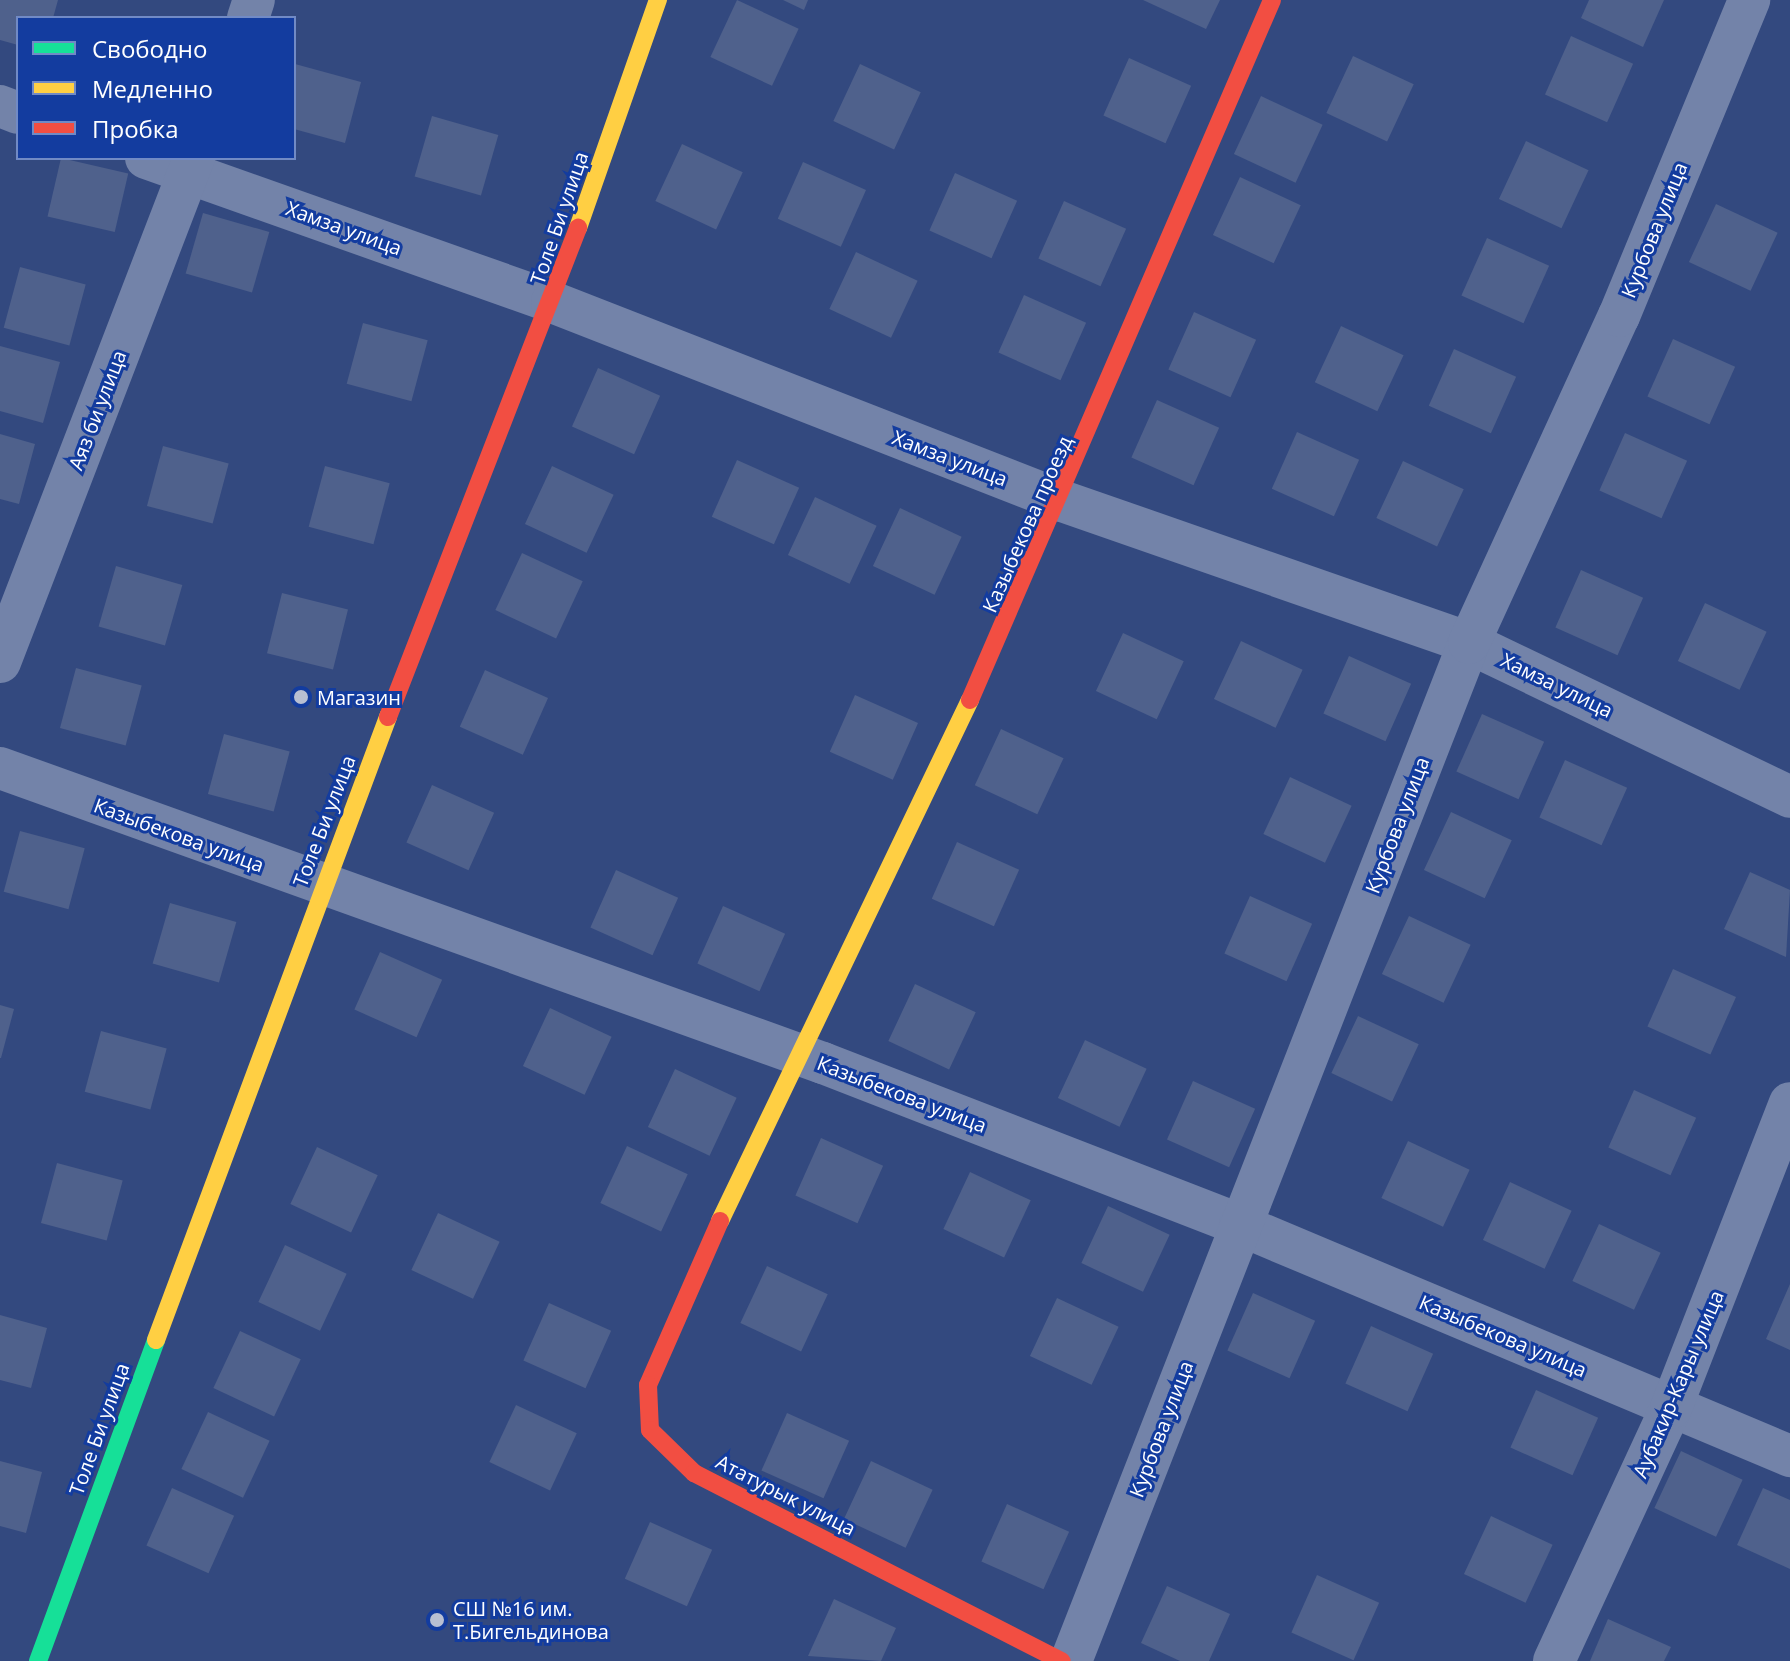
<!DOCTYPE html>
<meta charset="utf-8">
<style>
body{margin:0}
#map{position:relative;width:1790px;height:1661px;overflow:hidden;background:#33497f;font-family:"Open Sans",sans-serif}
div>[style]{position:absolute}
.building>*{inset:0;background:#4f618c;transform-origin:0 0}
.street>*{height:42px;margin:-21px;padding:0 21px;transform-origin:21px;border-radius:21px;background:#7383a9}
.fast>*{height:18px;margin:-9px;padding:0 9px;transform-origin:9px;border-radius:9px;background:#16e098}
.slow>*{height:18px;margin:-9px;padding:0 9px;transform-origin:9px;border-radius:9px;background:#ffcf43}
.jam>*{height:18px;margin:-9px;padding:0 9px;transform-origin:9px;border-radius:9px;background:#f24e42}
.dots>*{width:22px;height:22px;translate:-50% -50%;box-sizing:border-box;border:4px solid #133c9f;border-radius:50%}
span{translate:-50% -50%;white-space:nowrap;text-align:center;line-height:1.15;-webkit-text-stroke:6px #133c9f;paint-order:stroke}
.street-label{font-size:20px;color:#fff}
.poi-label{font-size:20px;color:#fff}
.left{translate:0 -50%;text-align:left}
.legend{position:absolute;left:16px;top:16px;width:280px;height:144px;box-sizing:border-box;background:#133c9f;border:2px solid #718ac5;margin:0;padding:10px 14px;list-style:none;font-size:24px;color:#fff}
.legend li{display:flex;align-items:center;gap:16px;height:40px}
.legend b{width:40px;border:2px solid #718ac5}
</style>
<div id="map">
<div class="building">
<i style="clip-path:polygon(0 0,58px 0,53px 18px,18px 18px,18px 45px,0 40px)"></i>
<i style="left:737px;top:0;width:68px;height:63px;rotate:25deg"></i>
<i style="clip-path:polygon(783px 0,808px 0,804px 10px)"></i>
<i style="clip-path:polygon(1143px 0,1220px 0,1206px 29px)"></i>
<i style="clip-path:polygon(1589px 0,1664px 0,1643px 47px,1581px 18px)"></i>
<i style="left:1571px;top:36px;width:68px;height:64px;rotate:24deg"></i>
<i style="left:1353px;top:56px;width:67px;height:63px;rotate:25deg"></i>
<i style="left:1129px;top:58px;width:68px;height:63px;rotate:24deg"></i>
<i style="clip-path:polygon(295px 64px,361px 82px,345px 143px,294px 129px)"></i>
<i style="left:860px;top:64px;width:67px;height:63px;rotate:25deg"></i>
<i style="left:1261px;top:96px;width:68px;height:64px;rotate:25deg"></i>
<i style="left:432px;top:116px;width:69px;height:63px;rotate:16deg"></i>
<i style="left:1526px;top:141px;width:69px;height:64px;rotate:25deg"></i>
<i style="left:682px;top:144px;width:67px;height:63px;rotate:25deg"></i>
<i style="left:61px;top:158px;width:69px;height:60px;rotate:13deg"></i>
<i style="left:803px;top:162px;width:69px;height:62px;rotate:24deg"></i>
<i style="left:955px;top:173px;width:68px;height:63px;rotate:24deg"></i>
<i style="left:1240px;top:177px;width:67px;height:64px;rotate:25deg"></i>
<i style="left:1064px;top:201px;width:68px;height:63px;rotate:24deg"></i>
<i style="left:1716px;top:204px;width:68px;height:64px;rotate:25deg"></i>
<i style="left:203px;top:213px;width:69px;height:63px;rotate:16deg"></i>
<i style="left:1487px;top:238px;width:68px;height:63px;rotate:24deg"></i>
<i style="left:856px;top:252px;width:68px;height:63px;rotate:25deg"></i>
<i style="left:20px;top:267px;width:68px;height:63px;rotate:15deg"></i>
<i style="left:1024px;top:295px;width:68px;height:63px;rotate:24deg"></i>
<i style="left:1194px;top:312px;width:68px;height:63px;rotate:24deg"></i>
<i style="left:363px;top:323px;width:67px;height:63px;rotate:15deg"></i>
<i style="left:1341px;top:326px;width:69px;height:62px;rotate:25deg"></i>
<i style="left:1673px;top:339px;width:68px;height:63px;rotate:24deg"></i>
<i style="clip-path:polygon(0 346px,60px 362px,43px 423px,0 411px)"></i>
<i style="left:1454px;top:349px;width:68px;height:62px;rotate:24deg"></i>
<i style="left:598px;top:368px;width:68px;height:64px;rotate:24deg"></i>
<i style="left:1157px;top:400px;width:68px;height:63px;rotate:24deg"></i>
<i style="left:1297px;top:432px;width:68px;height:62px;rotate:24deg"></i>
<i style="left:1625px;top:433px;width:68px;height:63px;rotate:24deg"></i>
<i style="clip-path:polygon(0 434px,35px 444px,19px 504px,0 499px)"></i>
<i style="left:163px;top:446px;width:68px;height:62px;rotate:15deg"></i>
<i style="left:737px;top:460px;width:68px;height:62px;rotate:24deg"></i>
<i style="left:1403px;top:461px;width:67px;height:63px;rotate:25deg"></i>
<i style="left:325px;top:466px;width:67px;height:63px;rotate:15deg"></i>
<i style="left:552px;top:466px;width:68px;height:64px;rotate:25deg"></i>
<i style="left:815px;top:497px;width:68px;height:64px;rotate:25deg"></i>
<i style="left:900px;top:508px;width:68px;height:64px;rotate:25deg"></i>
<i style="left:522px;top:553px;width:67px;height:63px;rotate:25deg"></i>
<i style="left:116px;top:566px;width:69px;height:63px;rotate:16deg"></i>
<i style="left:1581px;top:570px;width:68px;height:63px;rotate:24deg"></i>
<i style="left:282px;top:593px;width:68px;height:62px;rotate:14deg"></i>
<i style="left:1705px;top:603px;width:68px;height:64px;rotate:25deg"></i>
<i style="left:1123px;top:633px;width:67px;height:64px;rotate:25deg"></i>
<i style="left:1241px;top:641px;width:68px;height:64px;rotate:25deg"></i>
<i style="left:1349px;top:656px;width:68px;height:63px;rotate:24deg"></i>
<i style="left:76px;top:668px;width:68px;height:62px;rotate:15deg"></i>
<i style="left:485px;top:670px;width:69px;height:62px;rotate:24deg"></i>
<i style="left:855px;top:695px;width:69px;height:62px;rotate:24deg"></i>
<i style="left:1482px;top:714px;width:68px;height:63px;rotate:24deg"></i>
<i style="left:1001px;top:729px;width:69px;height:62px;rotate:25deg"></i>
<i style="left:224px;top:734px;width:68px;height:62px;rotate:15deg"></i>
<i style="left:1565px;top:760px;width:68px;height:63px;rotate:24deg"></i>
<i style="left:1290px;top:777px;width:68px;height:63px;rotate:25deg"></i>
<i style="left:432px;top:785px;width:68px;height:63px;rotate:24deg"></i>
<i style="left:1451px;top:812px;width:67px;height:64px;rotate:25deg"></i>
<i style="left:20px;top:831px;width:67px;height:63px;rotate:15deg"></i>
<i style="left:957px;top:842px;width:68px;height:62px;rotate:24deg"></i>
<i style="left:616px;top:870px;width:68px;height:63px;rotate:24deg"></i>
<i style="clip-path:polygon(1750px 872px,1790px 890px,1786px 957px,1724px 929px)"></i>
<i style="left:1250px;top:896px;width:68px;height:63px;rotate:24deg"></i>
<i style="left:170px;top:903px;width:69px;height:63px;rotate:16deg"></i>
<i style="left:723px;top:906px;width:68px;height:63px;rotate:24deg"></i>
<i style="left:1409px;top:916px;width:68px;height:64px;rotate:25deg"></i>
<i style="left:380px;top:952px;width:68px;height:63px;rotate:24deg"></i>
<i style="left:1673px;top:969px;width:69px;height:63px;rotate:24deg"></i>
<i style="left:915px;top:984px;width:67px;height:63px;rotate:25deg"></i>
<i style="clip-path:polygon(0 1005px,14px 1009px,1px 1058px,0 1058px)"></i>
<i style="left:550px;top:1008px;width:68px;height:64px;rotate:25deg"></i>
<i style="left:1358px;top:1016px;width:67px;height:63px;rotate:25deg"></i>
<i style="left:101px;top:1031px;width:68px;height:63px;rotate:15deg"></i>
<i style="left:1085px;top:1040px;width:68px;height:64px;rotate:25deg"></i>
<i style="left:675px;top:1069px;width:68px;height:64px;rotate:25deg"></i>
<i style="left:1193px;top:1081px;width:68px;height:64px;rotate:24deg"></i>
<i style="left:1634px;top:1090px;width:68px;height:63px;rotate:24deg"></i>
<i style="left:821px;top:1138px;width:68px;height:63px;rotate:24deg"></i>
<i style="left:1408px;top:1141px;width:68px;height:63px;rotate:25deg"></i>
<i style="left:627px;top:1146px;width:67px;height:63px;rotate:25deg"></i>
<i style="left:317px;top:1147px;width:67px;height:63px;rotate:25deg"></i>
<i style="left:57px;top:1163px;width:68px;height:62px;rotate:15deg"></i>
<i style="left:970px;top:1172px;width:67px;height:63px;rotate:25deg"></i>
<i style="left:1510px;top:1182px;width:68px;height:64px;rotate:25deg"></i>
<i style="left:1108px;top:1206px;width:68px;height:63px;rotate:25deg"></i>
<i style="left:438px;top:1213px;width:68px;height:63px;rotate:25deg"></i>
<i style="left:1599px;top:1224px;width:68px;height:63px;rotate:25deg"></i>
<i style="left:285px;top:1245px;width:68px;height:63px;rotate:25deg"></i>
<i style="left:767px;top:1266px;width:67px;height:63px;rotate:25deg"></i>
<i style="clip-path:polygon(1790px 1284px,1790px 1350px,1766px 1339px)"></i>
<i style="left:1253px;top:1293px;width:68px;height:63px;rotate:24deg"></i>
<i style="left:1057px;top:1298px;width:68px;height:64px;rotate:25deg"></i>
<i style="left:549px;top:1303px;width:68px;height:63px;rotate:24deg"></i>
<i style="clip-path:polygon(0 1315px,47px 1328px,31px 1388px,0 1380px)"></i>
<i style="left:1371px;top:1326px;width:68px;height:63px;rotate:24deg"></i>
<i style="left:240px;top:1331px;width:67px;height:63px;rotate:25deg"></i>
<i style="left:1536px;top:1390px;width:68px;height:63px;rotate:24deg"></i>
<i style="left:516px;top:1405px;width:67px;height:63px;rotate:25deg"></i>
<i style="left:208px;top:1412px;width:68px;height:63px;rotate:25deg"></i>
<i style="left:787px;top:1413px;width:68px;height:63px;rotate:24deg"></i>
<i style="left:1681px;top:1451px;width:68px;height:63px;rotate:25deg"></i>
<i style="clip-path:polygon(0 1461px,42px 1472px,26px 1533px,0 1526px)"></i>
<i style="left:871px;top:1461px;width:68px;height:64px;rotate:25deg"></i>
<i style="left:172px;top:1488px;width:68px;height:63px;rotate:24deg"></i>
<i style="clip-path:polygon(1763px 1488px,1790px 1500px,1790px 1569px,1737px 1545px)"></i>
<i style="left:1007px;top:1504px;width:68px;height:63px;rotate:24deg"></i>
<i style="left:1491px;top:1516px;width:68px;height:64px;rotate:25deg"></i>
<i style="left:650px;top:1522px;width:68px;height:62px;rotate:24deg"></i>
<i style="left:1317px;top:1575px;width:68px;height:63px;rotate:24deg"></i>
<i style="clip-path:polygon(1167px 1586px,1230px 1614px,1209px 1661px,1180px 1661px,1141px 1643px)"></i>
<i style="clip-path:polygon(834px 1599px,896px 1628px,881px 1661px,808px 1656px)"></i>
<i style="clip-path:polygon(1608px 1619px,1671px 1647px,1664px 1661px,1590px 1661px)"></i>
</div>
<div class="street">
<i style="left:248px;top:18px;width:19px;rotate:-72deg"></i>
<i style="left:0;top:106px;width:19px;rotate:21deg"></i>
<i style="left:146px;top:158px;width:431px;rotate:19.5deg"></i>
<i style="left:552px;top:302px;width:547px;rotate:21.32deg"></i>
<i style="left:1062px;top:501px;width:431px;rotate:19.2deg"></i>
<i style="left:1469px;top:643px;width:356px;rotate:25.6deg"></i>
<i style="left:0;top:662px;width:540px;rotate:-68.95deg"></i>
<i style="left:0;top:768px;width:874px;rotate:19.72deg"></i>
<i style="left:823px;top:1063px;width:447px;rotate:21.2deg"></i>
<i style="left:1240px;top:1225px;width:597px;rotate:22.78deg"></i>
<i style="left:1071px;top:1661px;width:1093px;rotate:-68.65deg"></i>
<i style="left:1469px;top:643px;width:360px;rotate:-65.4deg"></i>
<i style="left:1619px;top:316px;width:342px;rotate:-67.6deg"></i>
<i style="left:1554px;top:1661px;width:279px;rotate:-65.2deg"></i>
<i style="left:1671px;top:1408px;width:327px;rotate:-68.7deg"></i>
</div>
<div class="fast">
<i style="left:38px;top:1661px;width:342px;rotate:-69.8deg"></i>
</div>
<div class="slow">
<i style="left:578px;top:228px;width:242px;rotate:-70.7deg"></i>
<i style="left:720px;top:1221px;width:578px;rotate:-64.37deg"></i>
<i style="left:156px;top:1340px;width:665px;rotate:-69.58deg"></i>
</div>
<div class="jam">
<i style="left:970px;top:700px;width:762px;rotate:-66.66deg"></i>
<i style="left:388px;top:717px;width:525px;rotate:-68.77deg"></i>
<i style="left:720px;top:1221px;width:179px;rotate:113.7deg"></i>
<i style="left:648px;top:1385px;width:45px;rotate:87.5deg"></i>
<i style="left:650px;top:1430px;width:62px;rotate:44.3deg"></i>
<i style="left:694px;top:1473px;width:413px;rotate:27.1deg"></i>
</div>
<div class="dots">
<i style="left:301px;top:697px;background:#b8bfd2"></i>
<i style="left:437px;top:1620px;background:#b8bfd2"></i>
</div>
<div class="street-label">
<span style="left:559px;top:218px;rotate:-71deg">Толе Би улица</span>
<span style="left:344px;top:228px;rotate:20deg">Хамза улица</span>
<span style="left:1654px;top:230px;rotate:-68deg">Курбова улица</span>
<span style="left:97px;top:410px;rotate:-69deg">Аяз би улица</span>
<span style="left:950px;top:458px;rotate:21deg">Хамза улица</span>
<span style="left:1027px;top:524px;rotate:-66deg">Казыбекова проезд</span>
<span style="left:1557px;top:685px;rotate:26deg">Хамза улица</span>
<span style="left:324px;top:821px;rotate:-69deg">Толе Би улица</span>
<span style="left:1397px;top:825px;rotate:-69deg">Курбова улица</span>
<span style="left:179px;top:835px;rotate:20deg">Казыбекова улица</span>
<span style="left:902px;top:1094px;rotate:21deg">Казыбекова улица</span>
<span style="left:1503px;top:1336px;rotate:23deg">Казыбекова улица</span>
<span style="left:1678px;top:1384px;rotate:-67deg">Аубакир-Кары улица</span>
<span style="left:99px;top:1429px;rotate:-70deg">Толе Би улица</span>
<span style="left:1161px;top:1429px;rotate:-69deg">Курбова улица</span>
<span style="left:786px;top:1495px;rotate:27deg">Ататурык улица</span>
</div>
<div class="poi-label">
<span class="left" style="left:317px;top:697px">Магазин</span>
<span class="left" style="left:453px;top:1620px">СШ №16 им.<br>Т.Бигельдинова</span>
</div>
<ul class="legend">
<li><b style="height:10px;background:#16e098"></b>Свободно</li>
<li><b style="height:10px;background:#ffcf43"></b>Медленно</li>
<li><b style="height:10px;background:#f24e42"></b>Пробка</li>
</ul>
</div>
